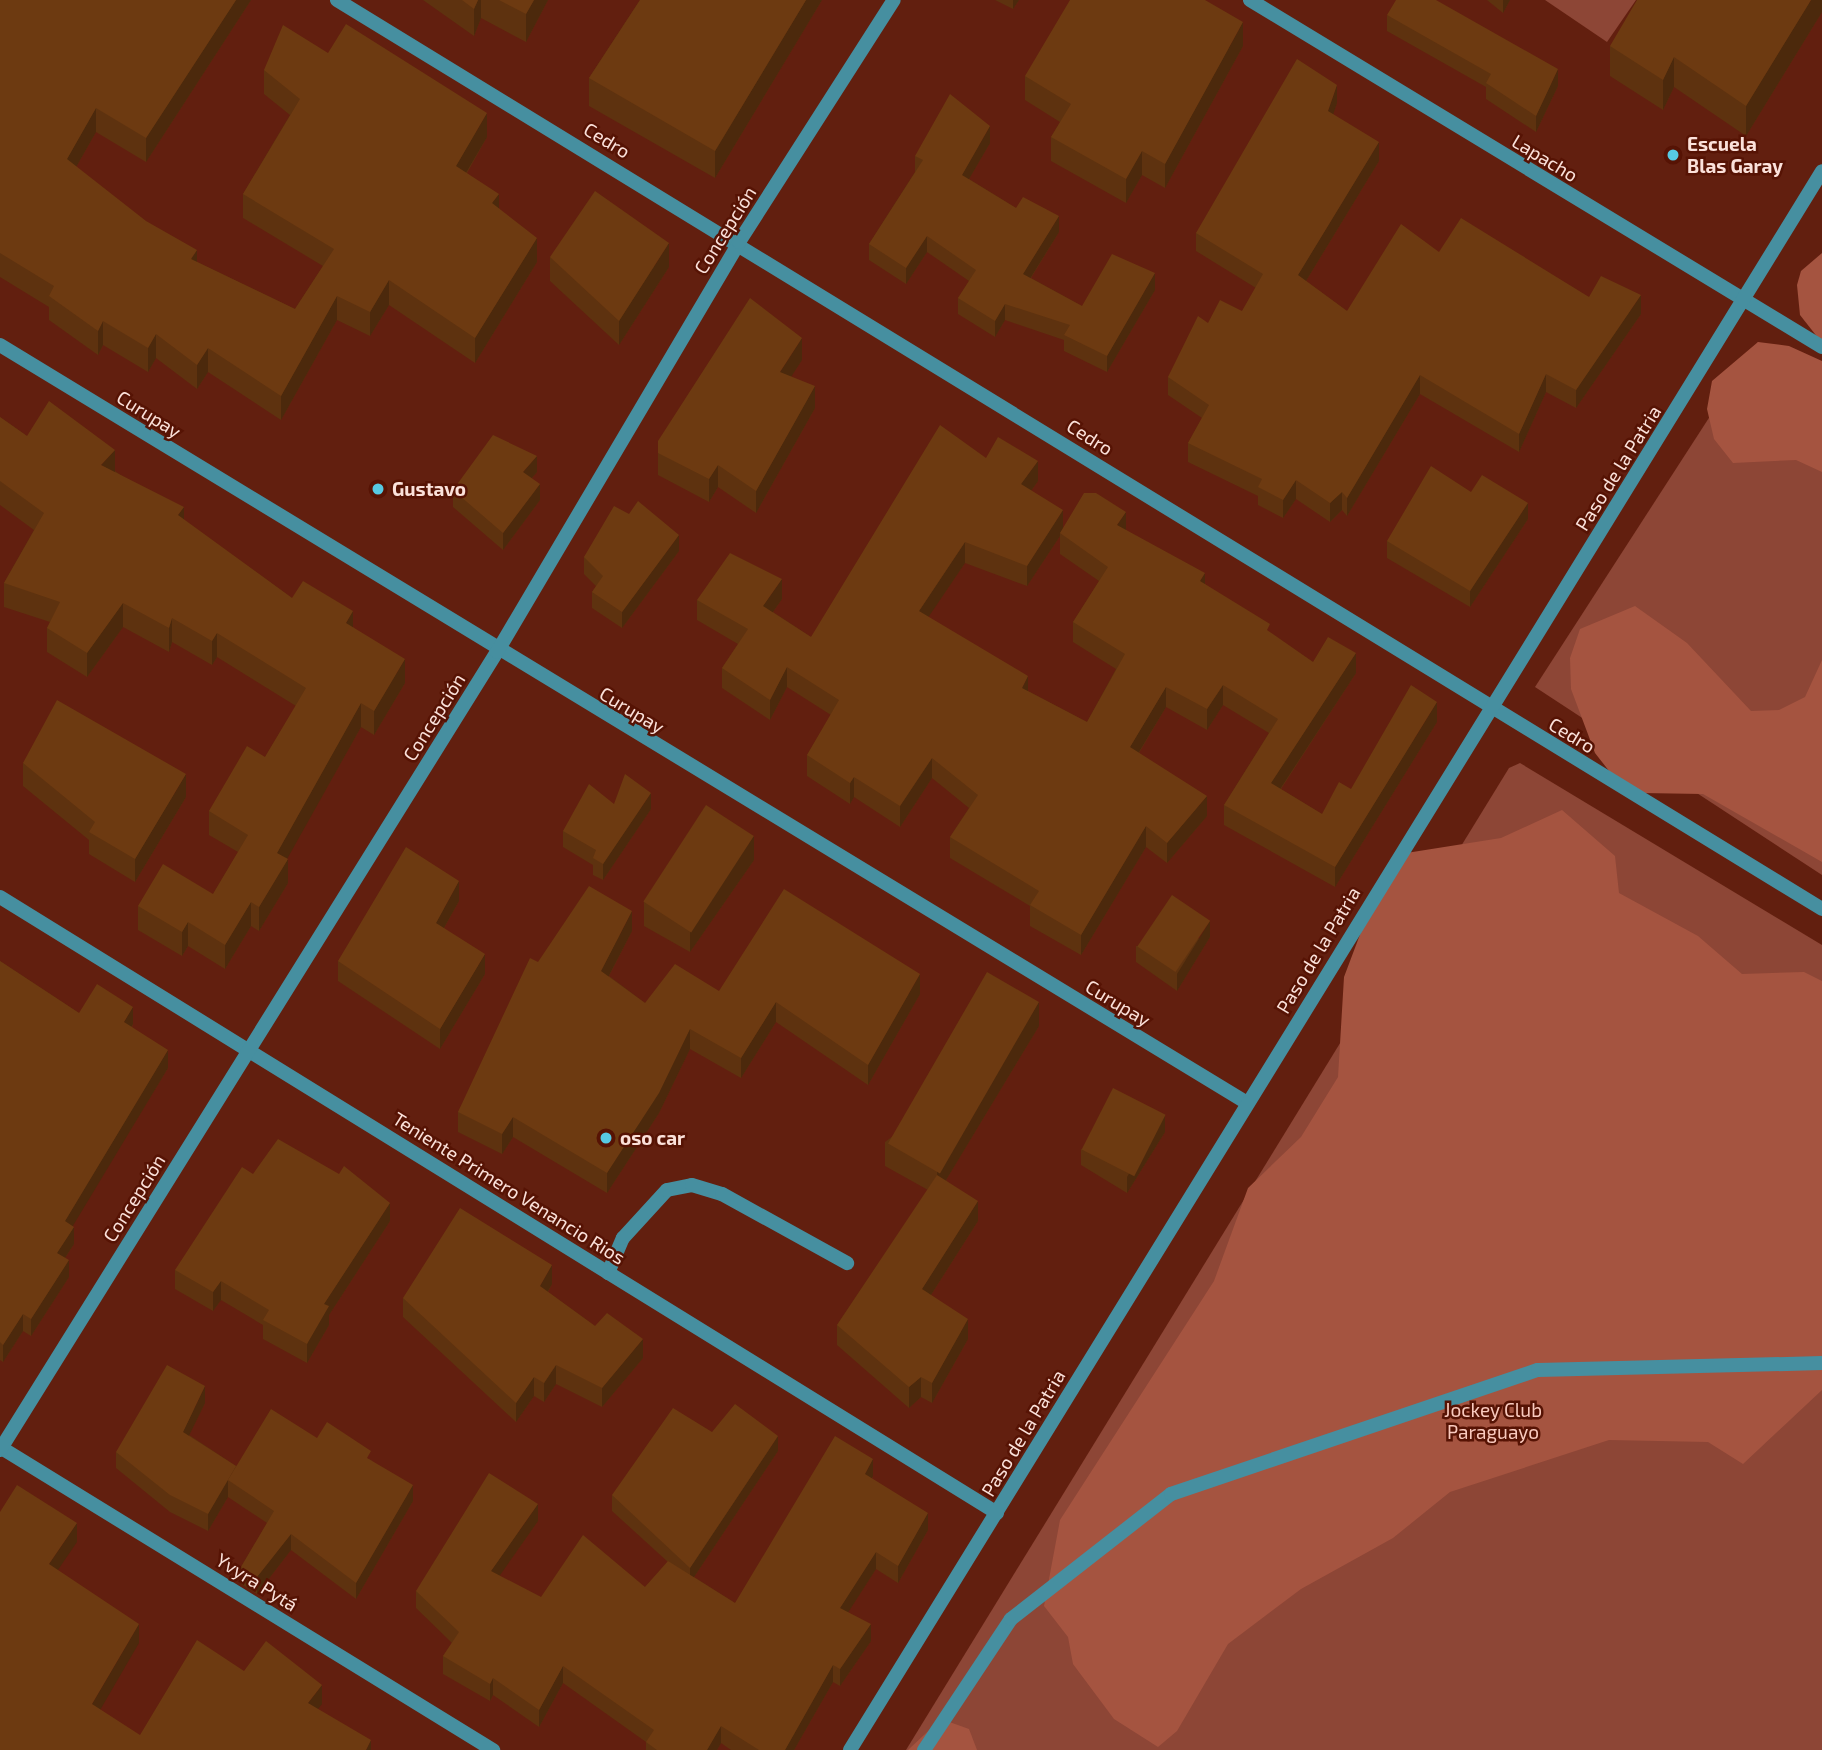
<!DOCTYPE html>
<meta charset="utf-8">
<style>
body{margin:0}
#map{position:relative;width:1822px;height:1750px;overflow:hidden;background:#621f0f;font-family:"Exo 2",sans-serif}
div>[style]{position:absolute}
.green>*{inset:0;background:#8d4636}
.forest>*{inset:0;background:#a55440}
.service>*{height:14px;margin:-7px;padding:0 7px;transform-origin:7px;border-radius:7px;background:#468fa0}
.minor>*{height:14px;margin:-7px;padding:0 7px;transform-origin:7px;border-radius:7px;background:#468fa0}
.tertiary>*{height:14px;margin:-7px;padding:0 7px;transform-origin:7px;border-radius:7px;background:#468fa0}
.wall>*{inset:0;background:#5e320f}
.shaded-wall>*{inset:0;background:#4c290c}
.building>*{inset:0;background:#6d3a11;transform-origin:0 0}
.dots>*{width:19px;height:19px;translate:-50% -50%;box-sizing:border-box;border:4px solid #561304;border-radius:50%}
span{translate:-50% -50%;white-space:nowrap;text-align:center;line-height:1.15;-webkit-text-stroke:5px #561304;paint-order:stroke}
.street-label{font-size:19px;color:#fbe1da}
.poi-label{font-size:19px;color:#fbe1da;font-weight:700}
.left{translate:0 -50%;text-align:left}
.park-label{font-size:19px;color:#f9cabe}
</style>
<div id="map">
<div class="green">
<i style="clip-path:polygon(1545px 0,1636px 0,1607px 42px)"></i>
<i style="clip-path:polygon(1758px 342px,1822px 379px,1822px 875px,1535px 687px)"></i>
<i style="clip-path:polygon(1520px 763px,1822px 945px,1822px 1750px,906px 1750px,1509px 768px)"></i>
</div>
<div class="forest">
<i style="clip-path:polygon(1822px 253px,1822px 343px,1800px 315px,1797px 285px,1801px 271px)"></i>
<i style="clip-path:polygon(1758px 342px,1789px 346px,1822px 361px,1822px 472px,1796px 460px,1733px 463px,1714px 439px,1707px 409px,1712px 381px)"></i>
<i style="clip-path:polygon(1635px 606px,1687px 643px,1751px 711px,1779px 710px,1805px 697px,1822px 660px,1822px 862px,1703px 794px,1641px 793px,1613px 776px,1595px 753px,1571px 689px,1570px 658px,1580px 629px)"></i>
<i style="clip-path:polygon(1562px 810px,1615px 856px,1619px 893px,1698px 936px,1742px 974px,1804px 972px,1822px 981px,1822px 1390px,1743px 1464px,1708px 1442px,1609px 1440px,1450px 1492px,1393px 1538px,1301px 1589px,1228px 1644px,1177px 1731px,1158px 1747px,1114px 1719px,1073px 1664px,1068px 1637px,1044px 1606px,1060px 1520px,1214px 1281px,1248px 1188px,1301px 1137px,1338px 1077px,1344px 977px,1376px 892px,1400px 854px,1501px 838px)"></i>
<i style="clip-path:polygon(941px 1719px,969px 1729px,977px 1750px,908px 1750px)"></i>
</div>
<div class="service">
<i style="left:608px;top:1273px;width:38px;rotate:-67deg"></i>
<i style="left:623px;top:1238px;width:65px;rotate:-47.5deg"></i>
<i style="left:667px;top:1190px;width:25px;rotate:-11deg"></i>
<i style="left:692px;top:1185px;width:31px;rotate:17deg"></i>
<i style="left:722px;top:1194px;width:143px;rotate:28.9deg"></i>
<i style="left:924px;top:1750px;width:157px;rotate:-56.4deg"></i>
<i style="left:1011px;top:1619px;width:203px;rotate:-38deg"></i>
<i style="left:1171px;top:1494px;width:387px;rotate:-18.7deg"></i>
<i style="left:1538px;top:1370px;width:284px;rotate:-1.4deg"></i>
</div>
<div class="minor">
<i style="left:0;top:345px;width:1459px;rotate:31.29deg"></i>
<i style="left:0;top:897px;width:1172px;rotate:31.71deg"></i>
<i style="left:0;top:1447px;width:579px;rotate:31.58deg"></i>
</div>
<div class="tertiary">
<i style="left:337px;top:0;width:1741px;rotate:31.47deg"></i>
<i style="left:1250px;top:0;width:669px;rotate:31.24deg"></i>
<i style="left:0;top:1450px;width:940px;rotate:-58.09deg"></i>
<i style="left:497px;top:652px;width:476px;rotate:-59.4deg"></i>
<i style="left:739px;top:242px;width:287px;rotate:-57.4deg"></i>
<i style="left:850px;top:1750px;width:1854px;rotate:-58.38deg"></i>
</div>
<div class="wall">
<i style="clip-path:polygon(0 0,251px 0,146px 162px,96px 132px,76px 167px,197px 262px,295px 309px,323px 266px,243px 218px,243px 194px,290px 115px,264px 94px,264px 70px,328px 53px,487px 137px,467px 173px,499px 208px,537px 262px,475px 363px,389px 305px,370px 336px,337px 320px,281px 420px,208px 372px,197px 389px,156px 358px,148px 372px,103px 345px,98px 355px,49px 320px,49px 307px,0 277px)"></i>
<i style="clip-path:polygon(423px 0,548px 0,526px 42px,481px 18px,474px 36px)"></i>
<i style="clip-path:polygon(640px 0,822px 0,715px 178px,589px 106px,589px 78px)"></i>
<i style="clip-path:polygon(995px 0,1019px 0,1013px 9px)"></i>
<i style="clip-path:polygon(1487px 0,1510px 0,1503px 13px)"></i>
<i style="clip-path:polygon(1822px 0,1822px 12px,1746px 136px,1674px 87px,1663px 110px,1610px 76px,1610px 46px)"></i>
<i style="clip-path:polygon(1387px 15px,1558px 86px,1536px 132px,1486px 99px,1486px 87px,1387px 31px)"></i>
<i style="clip-path:polygon(1243px 46px,1165px 188px,1142px 175px,1126px 203px,1051px 161px,1051px 137px,1060px 122px,1025px 100px,1025px 76px)"></i>
<i style="clip-path:polygon(1337px 103px,1333px 114px,1379px 161px,1306px 281px,1347px 311px,1439px 252px,1589px 297px,1641px 314px,1576px 408px,1546px 392px,1519px 452px,1420px 394px,1347px 516px,1342px 510px,1330px 522px,1296px 499px,1283px 518px,1258px 505px,1258px 496px,1188px 462px,1188px 443px,1202px 418px,1168px 395px,1168px 377px,1208px 323px,1242px 311px,1256px 288px,1196px 251px,1196px 233px)"></i>
<i style="clip-path:polygon(990px 143px,969px 179px,1016px 208px,1059px 232px,1031px 278px,1082px 306px,1155px 290px,1107px 372px,1064px 351px,1064px 340px,1005px 320px,995px 337px,958px 314px,958px 298px,969px 281px,927px 252px,906px 284px,869px 260px,869px 244px,915px 172px,915px 156px)"></i>
<i style="clip-path:polygon(550px 257px,669px 267px,619px 345px,550px 281px)"></i>
<i style="clip-path:polygon(802px 360px,791px 376px,815px 408px,756px 513px,718px 487px,709px 502px,658px 475px,658px 441px)"></i>
<i style="clip-path:polygon(0 417px,27px 436px,115px 471px,184px 520px,292px 598px,353px 627px,405px 683px,374px 735px,361px 727px,287px 858px,288px 883px,259px 931px,251px 926px,225px 969px,188px 946px,182px 956px,138px 930px,138px 906px,213px 894px,238px 852px,209px 835px,209px 811px,265px 757px,296px 706px,217px 657px,212px 665px,172px 642px,169px 652px,123px 627px,87px 677px,47px 652px,47px 628px,50px 622px,4px 607px,4px 583px,34px 530px,0 505px)"></i>
<i style="clip-path:polygon(evenodd,986px 458px,1038px 481px,1031px 491px,1063px 528px,1126px 530px,1205px 584px,1270px 633px,1313px 662px,1356px 673px,1281px 789px,1322px 814px,1351px 789px,1437px 722px,1335px 887px,1224px 825px,1224px 805px,1269px 733px,1223px 705px,1207px 730px,1166px 707px,1139px 753px,1207px 816px,1167px 863px,1146px 847px,1081px 955px,1030px 926px,1030px 906px,950px 858px,950px 837px,969px 808px,932px 778px,900px 827px,854px 797px,850px 804px,807px 776px,807px 755px,831px 715px,787px 687px,770px 720px,722px 688px,722px 668px,738px 644px,697px 620px,697px 600px,782px 599px,773px 612px,811px 637px,986px 458px,1060px 536px,1060px 554px,1099px 581px,1073px 622px,1073px 642px,1116px 669px,1087px 722px,1028px 691px,928px 617px,965px 563px,1027px 586px,1060px 536px)"></i>
<i style="clip-path:polygon(537px 472px,532px 478px,540px 500px,503px 550px,453px 507px,453px 490px)"></i>
<i style="clip-path:polygon(1471px 492px,1528px 519px,1470px 607px,1387px 558px,1387px 541px)"></i>
<i style="clip-path:polygon(679px 551px,622px 628px,592px 608px,592px 592px,596px 586px,584px 574px,584px 557px)"></i>
<i style="clip-path:polygon(23px 763px,186px 797px,135px 882px,89px 854px,89px 840px,23px 786px)"></i>
<i style="clip-path:polygon(614px 804px,651px 809px,603px 880px,593px 875px,593px 865px,563px 847px,563px 831px)"></i>
<i style="clip-path:polygon(754px 860px,690px 952px,644px 926px,644px 902px)"></i>
<i style="clip-path:polygon(459px 901px,444px 928px,485px 974px,440px 1049px,338px 981px,338px 961px)"></i>
<i style="clip-path:polygon(632px 931px,609px 976px,645px 1003px,719px 991px,920px 994px,868px 1085px,776px 1022px,741px 1078px,690px 1049px,659px 1113px,607px 1193px,513px 1137px,502px 1154px,458px 1132px,458px 1112px,538px 962px)"></i>
<i style="clip-path:polygon(1210px 937px,1177px 991px,1136px 962px,1136px 946px)"></i>
<i style="clip-path:polygon(0 961px,79px 1013px,133px 1024px,132px 1027px,168px 1068px,72px 1226px,74px 1244px,65px 1258px,69px 1277px,31px 1336px,23px 1331px,3px 1362px,0 1360px)"></i>
<i style="clip-path:polygon(1039px 1026px,946px 1180px,978px 1221px,931px 1295px,968px 1339px,932px 1403px,921px 1397px,909px 1408px,837px 1345px,837px 1325px,928px 1190px,885px 1166px,885px 1142px)"></i>
<i style="clip-path:polygon(1165px 1132px,1127px 1193px,1081px 1165px,1081px 1149px)"></i>
<i style="clip-path:polygon(253px 1174px,390px 1221px,329px 1315px,329px 1325px,307px 1363px,263px 1339px,263px 1325px,221px 1300px,213px 1311px,175px 1289px,175px 1270px)"></i>
<i style="clip-path:polygon(552px 1284px,548px 1292px,595px 1326px,643px 1358px,602px 1407px,556px 1384px,544px 1402px,534px 1396px,516px 1422px,403px 1317px,403px 1298px)"></i>
<i style="clip-path:polygon(205px 1403px,189px 1435px,236px 1466px,317px 1438px,371px 1460px,413px 1501px,356px 1599px,291px 1550px,257px 1594px,241px 1584px,241px 1567px,267px 1523px,228px 1497px,208px 1531px,170px 1512px,116px 1468px,116px 1452px)"></i>
<i style="clip-path:polygon(712px 1432px,778px 1451px,694px 1577px,735px 1603px,873px 1476px,872px 1479px,928px 1530px,898px 1583px,876px 1569px,848px 1612px,871px 1641px,840px 1686px,833px 1682px,794px 1750px,731px 1750px,721px 1743px,717px 1750px,646px 1750px,646px 1742px,563px 1683px,539px 1727px,493px 1695px,490px 1701px,443px 1674px,443px 1656px,452px 1643px,416px 1608px,416px 1591px,538px 1521px,499px 1576px,541px 1597px,645px 1587px,668px 1562px,612px 1511px,612px 1495px)"></i>
</div>
<div class="shaded-wall">
<i style="clip-path:polygon(236px 0,251px 0,146px 162px,146px 138px)"></i>
<i style="clip-path:polygon(478px 0,481px 0,481px 18px,474px 36px,474px 9px)"></i>
<i style="clip-path:polygon(534px 0,548px 0,526px 42px,526px 14px)"></i>
<i style="clip-path:polygon(806px 0,822px 0,715px 178px,715px 151px)"></i>
<i style="clip-path:polygon(1013px 0,1019px 0,1013px 9px)"></i>
<i style="clip-path:polygon(1503px 0,1510px 0,1503px 13px)"></i>
<i style="clip-path:polygon(1811px 0,1822px 0,1822px 12px,1746px 136px,1746px 106px)"></i>
<i style="clip-path:polygon(1243px 22px,1243px 46px,1165px 188px,1165px 164px)"></i>
<i style="clip-path:polygon(1674px 57px,1674px 87px,1663px 110px,1663px 80px)"></i>
<i style="clip-path:polygon(1558px 69px,1558px 86px,1536px 132px,1536px 116px)"></i>
<i style="clip-path:polygon(1337px 85px,1337px 103px,1328px 129px,1328px 111px)"></i>
<i style="clip-path:polygon(96px 108px,96px 132px,67px 183px,67px 159px)"></i>
<i style="clip-path:polygon(487px 113px,487px 137px,456px 190px,456px 166px)"></i>
<i style="clip-path:polygon(990px 126px,990px 143px,962px 191px,962px 175px)"></i>
<i style="clip-path:polygon(1379px 142px,1379px 161px,1298px 294px,1298px 275px)"></i>
<i style="clip-path:polygon(1142px 151px,1142px 175px,1126px 203px,1126px 179px)"></i>
<i style="clip-path:polygon(499px 194px,499px 218px,492px 203px)"></i>
<i style="clip-path:polygon(1059px 216px,1059px 232px,1023px 290px,1023px 274px)"></i>
<i style="clip-path:polygon(927px 236px,927px 252px,906px 284px,906px 268px)"></i>
<i style="clip-path:polygon(537px 238px,537px 262px,475px 363px,475px 338px)"></i>
<i style="clip-path:polygon(669px 243px,669px 267px,619px 345px,619px 321px)"></i>
<i style="clip-path:polygon(197px 250px,197px 274px,191px 259px)"></i>
<i style="clip-path:polygon(1155px 273px,1155px 290px,1107px 372px,1107px 356px)"></i>
<i style="clip-path:polygon(389px 280px,389px 305px,370px 336px,370px 312px)"></i>
<i style="clip-path:polygon(1641px 295px,1641px 314px,1576px 408px,1576px 390px)"></i>
<i style="clip-path:polygon(337px 296px,337px 320px,281px 420px,281px 396px)"></i>
<i style="clip-path:polygon(1005px 304px,1005px 320px,995px 337px,995px 321px)"></i>
<i style="clip-path:polygon(103px 321px,103px 345px,98px 355px,98px 331px)"></i>
<i style="clip-path:polygon(156px 334px,156px 358px,148px 372px,148px 348px)"></i>
<i style="clip-path:polygon(802px 338px,802px 360px,780px 394px,780px 372px)"></i>
<i style="clip-path:polygon(208px 348px,208px 372px,197px 389px,197px 365px)"></i>
<i style="clip-path:polygon(1546px 374px,1546px 392px,1519px 452px,1519px 434px)"></i>
<i style="clip-path:polygon(1420px 375px,1420px 394px,1347px 516px,1347px 498px)"></i>
<i style="clip-path:polygon(815px 386px,815px 408px,756px 513px,756px 491px)"></i>
<i style="clip-path:polygon(115px 450px,115px 473px,101px 465px)"></i>
<i style="clip-path:polygon(537px 456px,537px 472px,523px 488px,523px 472px)"></i>
<i style="clip-path:polygon(1038px 461px,1038px 481px,1021px 505px,1021px 484px)"></i>
<i style="clip-path:polygon(718px 465px,718px 487px,709px 502px,709px 479px)"></i>
<i style="clip-path:polygon(1296px 480px,1296px 499px,1283px 518px,1283px 500px)"></i>
<i style="clip-path:polygon(540px 484px,540px 500px,503px 550px,503px 533px)"></i>
<i style="clip-path:polygon(1342px 492px,1342px 510px,1330px 522px,1330px 503px)"></i>
<i style="clip-path:polygon(1528px 503px,1528px 519px,1470px 607px,1470px 591px)"></i>
<i style="clip-path:polygon(184px 507px,184px 531px,178px 515px)"></i>
<i style="clip-path:polygon(1063px 510px,1063px 530px,1060px 533px,1060px 536px,1027px 586px,1027px 566px)"></i>
<i style="clip-path:polygon(1126px 512px,1126px 533px,1117px 525px)"></i>
<i style="clip-path:polygon(679px 535px,679px 551px,622px 628px,622px 612px)"></i>
<i style="clip-path:polygon(965px 542px,965px 563px,919px 631px,919px 611px)"></i>
<i style="clip-path:polygon(1205px 573px,1205px 593px,1200px 581px)"></i>
<i style="clip-path:polygon(782px 579px,782px 599px,763px 626px,763px 606px)"></i>
<i style="clip-path:polygon(123px 603px,123px 627px,87px 677px,87px 653px)"></i>
<i style="clip-path:polygon(353px 611px,353px 635px,346px 623px)"></i>
<i style="clip-path:polygon(172px 618px,172px 642px,169px 652px,169px 628px)"></i>
<i style="clip-path:polygon(217px 633px,217px 657px,212px 665px,212px 641px)"></i>
<i style="clip-path:polygon(1356px 653px,1356px 673px,1271px 803px,1271px 783px)"></i>
<i style="clip-path:polygon(405px 659px,405px 683px,374px 735px,374px 711px)"></i>
<i style="clip-path:polygon(787px 667px,787px 687px,770px 720px,770px 700px)"></i>
<i style="clip-path:polygon(1028px 676px,1028px 696px,1022px 688px)"></i>
<i style="clip-path:polygon(1223px 685px,1223px 705px,1207px 730px,1207px 709px)"></i>
<i style="clip-path:polygon(1166px 687px,1166px 707px,1130px 767px,1130px 747px)"></i>
<i style="clip-path:polygon(1437px 702px,1437px 722px,1335px 887px,1335px 867px)"></i>
<i style="clip-path:polygon(361px 703px,361px 727px,277px 877px,277px 853px)"></i>
<i style="clip-path:polygon(932px 758px,932px 778px,900px 827px,900px 806px)"></i>
<i style="clip-path:polygon(186px 774px,186px 797px,135px 882px,135px 859px)"></i>
<i style="clip-path:polygon(854px 777px,854px 797px,850px 804px,850px 783px)"></i>
<i style="clip-path:polygon(651px 793px,651px 809px,603px 880px,603px 864px)"></i>
<i style="clip-path:polygon(1207px 796px,1207px 816px,1167px 863px,1167px 843px)"></i>
<i style="clip-path:polygon(1146px 826px,1146px 847px,1081px 955px,1081px 935px)"></i>
<i style="clip-path:polygon(754px 836px,754px 860px,690px 952px,690px 928px)"></i>
<i style="clip-path:polygon(288px 859px,288px 883px,259px 931px,259px 907px)"></i>
<i style="clip-path:polygon(459px 881px,459px 901px,436px 942px,436px 923px)"></i>
<i style="clip-path:polygon(251px 902px,251px 926px,225px 969px,225px 945px)"></i>
<i style="clip-path:polygon(632px 911px,632px 931px,601px 991px,601px 971px)"></i>
<i style="clip-path:polygon(1210px 921px,1210px 937px,1177px 991px,1177px 974px)"></i>
<i style="clip-path:polygon(188px 922px,188px 946px,182px 956px,182px 932px)"></i>
<i style="clip-path:polygon(485px 954px,485px 974px,440px 1049px,440px 1029px)"></i>
<i style="clip-path:polygon(920px 974px,920px 994px,868px 1085px,868px 1065px)"></i>
<i style="clip-path:polygon(776px 1002px,776px 1022px,741px 1078px,741px 1058px)"></i>
<i style="clip-path:polygon(1039px 1002px,1039px 1026px,937px 1195px,937px 1171px)"></i>
<i style="clip-path:polygon(133px 1007px,133px 1024px,124px 1039px,124px 1022px)"></i>
<i style="clip-path:polygon(690px 1029px,690px 1049px,659px 1113px,607px 1193px,607px 1173px)"></i>
<i style="clip-path:polygon(168px 1050px,168px 1068px,65px 1239px,65px 1221px)"></i>
<i style="clip-path:polygon(1165px 1115px,1165px 1132px,1127px 1193px,1127px 1177px)"></i>
<i style="clip-path:polygon(513px 1117px,513px 1137px,502px 1154px,502px 1134px)"></i>
<i style="clip-path:polygon(978px 1201px,978px 1221px,922px 1309px,922px 1289px)"></i>
<i style="clip-path:polygon(390px 1203px,390px 1221px,329px 1315px,329px 1325px,307px 1363px,307px 1344px,324px 1304px)"></i>
<i style="clip-path:polygon(74px 1227px,74px 1244px,57px 1270px,57px 1253px)"></i>
<i style="clip-path:polygon(69px 1260px,69px 1277px,31px 1336px,31px 1319px)"></i>
<i style="clip-path:polygon(552px 1265px,552px 1284px,540px 1305px,540px 1286px)"></i>
<i style="clip-path:polygon(221px 1281px,221px 1300px,213px 1311px,213px 1292px)"></i>
<i style="clip-path:polygon(23px 1314px,23px 1331px,3px 1362px,3px 1345px)"></i>
<i style="clip-path:polygon(968px 1319px,968px 1339px,932px 1403px,932px 1383px)"></i>
<i style="clip-path:polygon(643px 1339px,643px 1358px,602px 1407px,602px 1388px)"></i>
<i style="clip-path:polygon(556px 1365px,556px 1384px,544px 1402px,544px 1383px)"></i>
<i style="clip-path:polygon(534px 1377px,534px 1396px,516px 1422px,516px 1403px)"></i>
<i style="clip-path:polygon(921px 1377px,921px 1397px,909px 1408px,909px 1387px)"></i>
<i style="clip-path:polygon(205px 1386px,205px 1403px,183px 1448px,183px 1432px)"></i>
<i style="clip-path:polygon(778px 1436px,778px 1451px,690px 1583px,690px 1568px)"></i>
<i style="clip-path:polygon(873px 1459px,873px 1476px,865px 1491px,865px 1474px)"></i>
<i style="clip-path:polygon(228px 1480px,228px 1497px,208px 1531px,208px 1514px)"></i>
<i style="clip-path:polygon(413px 1485px,413px 1501px,356px 1599px,356px 1583px)"></i>
<i style="clip-path:polygon(538px 1504px,538px 1521px,491px 1588px,491px 1571px)"></i>
<i style="clip-path:polygon(928px 1513px,928px 1530px,898px 1583px,898px 1566px)"></i>
<i style="clip-path:polygon(77px 1523px,77px 1542px,49px 1583px,49px 1564px)"></i>
<i style="clip-path:polygon(291px 1534px,291px 1550px,257px 1594px,257px 1577px)"></i>
<i style="clip-path:polygon(876px 1552px,876px 1569px,840px 1625px,840px 1608px)"></i>
<i style="clip-path:polygon(139px 1624px,139px 1643px,92px 1724px,92px 1704px)"></i>
<i style="clip-path:polygon(871px 1624px,871px 1641px,840px 1686px,840px 1669px)"></i>
<i style="clip-path:polygon(833px 1665px,833px 1682px,794px 1750px,785px 1750px)"></i>
<i style="clip-path:polygon(563px 1666px,563px 1683px,539px 1727px,539px 1710px)"></i>
<i style="clip-path:polygon(493px 1678px,493px 1695px,490px 1701px,490px 1684px)"></i>
<i style="clip-path:polygon(322px 1685px,322px 1704px,308px 1722px,308px 1703px)"></i>
<i style="clip-path:polygon(721px 1726px,721px 1743px,717px 1750px,707px 1750px)"></i>
<i style="clip-path:polygon(371px 1740px,371px 1750px,366px 1750px)"></i>
</div>
<div class="building">
<i style="clip-path:polygon(0 0,236px 0,146px 138px,96px 108px,67px 159px,146px 221px,197px 250px,191px 259px,295px 309px,334px 249px,243px 194px,300px 99px,264px 70px,283px 25px,328px 53px,346px 24px,487px 113px,456px 166px,499px 194px,492px 203px,537px 238px,475px 338px,389px 280px,370px 312px,337px 296px,281px 396px,208px 348px,197px 365px,156px 334px,148px 348px,103px 321px,98px 331px,49px 296px,54px 286px,0 253px)"></i>
<i style="clip-path:polygon(462px 0,478px 0,474px 9px)"></i>
<i style="clip-path:polygon(499px 0,534px 0,526px 14px)"></i>
<i style="clip-path:polygon(640px 0,806px 0,715px 151px,589px 78px)"></i>
<i style="clip-path:polygon(1070px 0,1205px 0,1243px 22px,1165px 164px,1142px 151px,1126px 179px,1051px 137px,1071px 104px,1025px 76px)"></i>
<i style="clip-path:polygon(1396px 0,1436px 0,1558px 69px,1536px 116px,1486px 83px,1491px 74px,1387px 15px)"></i>
<i style="clip-path:polygon(1637px 0,1811px 0,1746px 106px,1674px 57px,1663px 80px,1610px 46px)"></i>
<i style="clip-path:polygon(1297px 59px,1337px 85px,1328px 111px,1379px 142px,1298px 275px,1347px 311px,1401px 224px,1439px 252px,1461px 218px,1589px 297px,1601px 276px,1641px 295px,1576px 390px,1546px 374px,1519px 434px,1420px 375px,1347px 498px,1342px 492px,1330px 503px,1296px 480px,1283px 500px,1258px 487px,1262px 479px,1188px 443px,1209px 405px,1168px 377px,1198px 316px,1208px 323px,1220px 300px,1242px 311px,1263px 274px,1196px 233px)"></i>
<i style="clip-path:polygon(950px 94px,990px 126px,962px 175px,1016px 208px,1023px 197px,1059px 216px,1023px 274px,1082px 306px,1112px 254px,1155px 273px,1107px 356px,1064px 335px,1070px 325px,1005px 304px,995px 321px,958px 298px,976px 270px,927px 236px,906px 268px,869px 244px,923px 160px,915px 156px)"></i>
<i style="clip-path:polygon(595px 191px,669px 243px,619px 321px,550px 257px)"></i>
<i style="clip-path:polygon(750px 298px,802px 338px,780px 372px,815px 386px,756px 491px,718px 465px,709px 479px,658px 453px,658px 441px)"></i>
<i style="clip-path:polygon(49px 401px,115px 450px,101px 465px,184px 507px,178px 515px,292px 598px,303px 581px,353px 611px,346px 623px,405px 659px,374px 711px,361px 703px,277px 853px,288px 859px,259px 907px,251px 902px,225px 945px,188px 922px,182px 932px,138px 906px,163px 864px,213px 894px,248px 835px,209px 811px,247px 746px,265px 757px,306px 688px,217px 633px,212px 641px,172px 618px,169px 628px,123px 603px,87px 653px,47px 628px,60px 602px,4px 583px,44px 513px,0 481px,0 417px,27px 436px)"></i>
<i style="clip-path:polygon(940px 425px,986px 458px,998px 437px,1038px 461px,1021px 484px,1063px 510px,1027px 566px,965px 542px,919px 611px,1028px 676px,1022px 688px,1087px 722px,1125px 654px,1073px 622px,1108px 567px,1060px 533px,1084px 493px,1096px 493px,1126px 512px,1117px 525px,1205px 573px,1200px 581px,1270px 624px,1267px 630px,1313px 662px,1328px 637px,1356px 653px,1271px 783px,1322px 814px,1339px 782px,1351px 789px,1411px 685px,1437px 702px,1335px 867px,1224px 805px,1278px 719px,1223px 685px,1207px 709px,1166px 687px,1130px 747px,1207px 796px,1167px 843px,1146px 826px,1081px 935px,1030px 905px,1039px 891px,950px 837px,978px 795px,932px 758px,900px 806px,854px 777px,850px 783px,807px 755px,839px 700px,787px 667px,770px 700px,722px 668px,748px 629px,697px 600px,730px 553px,782px 579px,763px 606px,811px 637px)"></i>
<i style="clip-path:polygon(493px 435px,537px 456px,523px 472px,540px 484px,503px 533px,453px 490px)"></i>
<i style="clip-path:polygon(1431px 466px,1471px 492px,1482px 475px,1528px 503px,1470px 591px,1387px 541px)"></i>
<i style="clip-path:polygon(638px 501px,679px 535px,622px 612px,592px 592px,603px 576px,584px 557px,614px 506px,629px 514px)"></i>
<i style="clip-path:polygon(57px 700px,186px 774px,135px 859px,89px 832px,95px 822px,23px 763px)"></i>
<i style="clip-path:polygon(625px 774px,651px 793px,603px 864px,593px 858px,596px 850px,563px 831px,589px 784px,614px 804px)"></i>
<i style="left:706px;top:805px;width:57px;height:115px;rotate:33deg"></i>
<i style="clip-path:polygon(406px 847px,459px 881px,436px 923px,485px 954px,440px 1029px,338px 961px)"></i>
<i style="clip-path:polygon(589px 886px,632px 911px,601px 971px,645px 1003px,675px 964px,719px 991px,784px 889px,920px 974px,868px 1065px,776px 1002px,741px 1058px,690px 1029px,659px 1093px,607px 1173px,513px 1117px,502px 1134px,458px 1112px,530px 958px,538px 962px)"></i>
<i style="left:1172px;top:895px;width:46px;height:62px;rotate:34deg"></i>
<i style="clip-path:polygon(0 961px,79px 1013px,97px 984px,133px 1007px,124px 1022px,168px 1050px,65px 1221px,74px 1227px,57px 1253px,69px 1260px,31px 1319px,23px 1314px,3px 1345px,0 1342px)"></i>
<i style="left:987px;top:972px;width:60px;height:198px;rotate:30deg"></i>
<i style="left:1113px;top:1088px;width:59px;height:69px;rotate:27deg"></i>
<i style="clip-path:polygon(278px 1139px,339px 1174px,344px 1166px,390px 1203px,324px 1304px,329px 1306px,307px 1344px,263px 1320px,269px 1310px,221px 1281px,213px 1292px,175px 1270px,242px 1167px,253px 1174px)"></i>
<i style="clip-path:polygon(937px 1175px,978px 1201px,922px 1289px,968px 1319px,932px 1383px,921px 1377px,909px 1387px,837px 1325px)"></i>
<i style="clip-path:polygon(460px 1208px,552px 1265px,540px 1286px,595px 1326px,607px 1313px,643px 1339px,602px 1388px,556px 1365px,544px 1383px,534px 1377px,516px 1403px,403px 1298px)"></i>
<i style="clip-path:polygon(167px 1365px,205px 1386px,183px 1432px,236px 1466px,208px 1514px,170px 1495px,116px 1452px)"></i>
<i style="clip-path:polygon(735px 1404px,778px 1436px,690px 1568px,612px 1495px,673px 1408px,712px 1432px)"></i>
<i style="clip-path:polygon(271px 1409px,317px 1438px,327px 1422px,371px 1451px,367px 1458px,413px 1485px,356px 1583px,291px 1534px,257px 1577px,241px 1567px,274px 1511px,228px 1480px)"></i>
<i style="clip-path:polygon(835px 1436px,873px 1459px,865px 1474px,928px 1513px,898px 1566px,876px 1552px,840px 1608px,871px 1624px,840px 1669px,833px 1665px,785px 1750px,759px 1750px,721px 1726px,707px 1750px,657px 1750px,646px 1742px,654px 1730px,563px 1666px,539px 1710px,493px 1678px,490px 1684px,443px 1656px,459px 1632px,416px 1591px,489px 1473px,538px 1504px,491px 1571px,541px 1597px,583px 1535px,645px 1587px,668px 1561px,735px 1603px)"></i>
<i style="clip-path:polygon(17px 1485px,77px 1523px,49px 1564px,139px 1624px,92px 1704px,140px 1735px,197px 1640px,244px 1671px,266px 1641px,322px 1685px,308px 1703px,371px 1740px,366px 1750px,0 1750px,0 1512px)"></i>
</div>
<div class="dots">
<i style="left:1673px;top:155px;background:#57c9e2"></i>
<i style="left:378px;top:489px;background:#57c9e2"></i>
<i style="left:606px;top:1138px;background:#57c9e2"></i>
</div>
<div class="street-label">
<span style="left:607px;top:140px;rotate:31deg">Cedro</span>
<span style="left:1545px;top:158px;rotate:31deg">Lapacho</span>
<span style="left:725px;top:230px;rotate:-58deg">Concepción</span>
<span style="left:149px;top:414px;rotate:32deg">Curupay</span>
<span style="left:1090px;top:437px;rotate:32deg">Cedro</span>
<span style="left:1618px;top:468px;rotate:-58deg">Paso de la Patria</span>
<span style="left:632px;top:710px;rotate:31deg">Curupay</span>
<span style="left:434px;top:717px;rotate:-58deg">Concepción</span>
<span style="left:1572px;top:735px;rotate:31deg">Cedro</span>
<span style="left:1318px;top:950px;rotate:-59deg">Paso de la Patria</span>
<span style="left:1118px;top:1003px;rotate:31deg">Curupay</span>
<span style="left:509px;top:1188px;rotate:32deg">Teniente Primero Venancio Rios</span>
<span style="left:134px;top:1198px;rotate:-58deg">Concepción</span>
<span style="left:1023px;top:1433px;rotate:-59deg">Paso de la Patria</span>
<span style="left:257px;top:1582px;rotate:32deg">Yvyra Pytá</span>
</div>
<div class="poi-label">
<span class="left" style="left:1687px;top:155px">Escuela<br>Blas Garay</span>
<span class="left" style="left:392px;top:489px">Gustavo</span>
<span class="left" style="left:620px;top:1138px">oso car</span>
</div>
<div class="park-label">
<span style="left:1493px;top:1421px">Jockey Club<br>Paraguayo</span>
</div>
</div>
